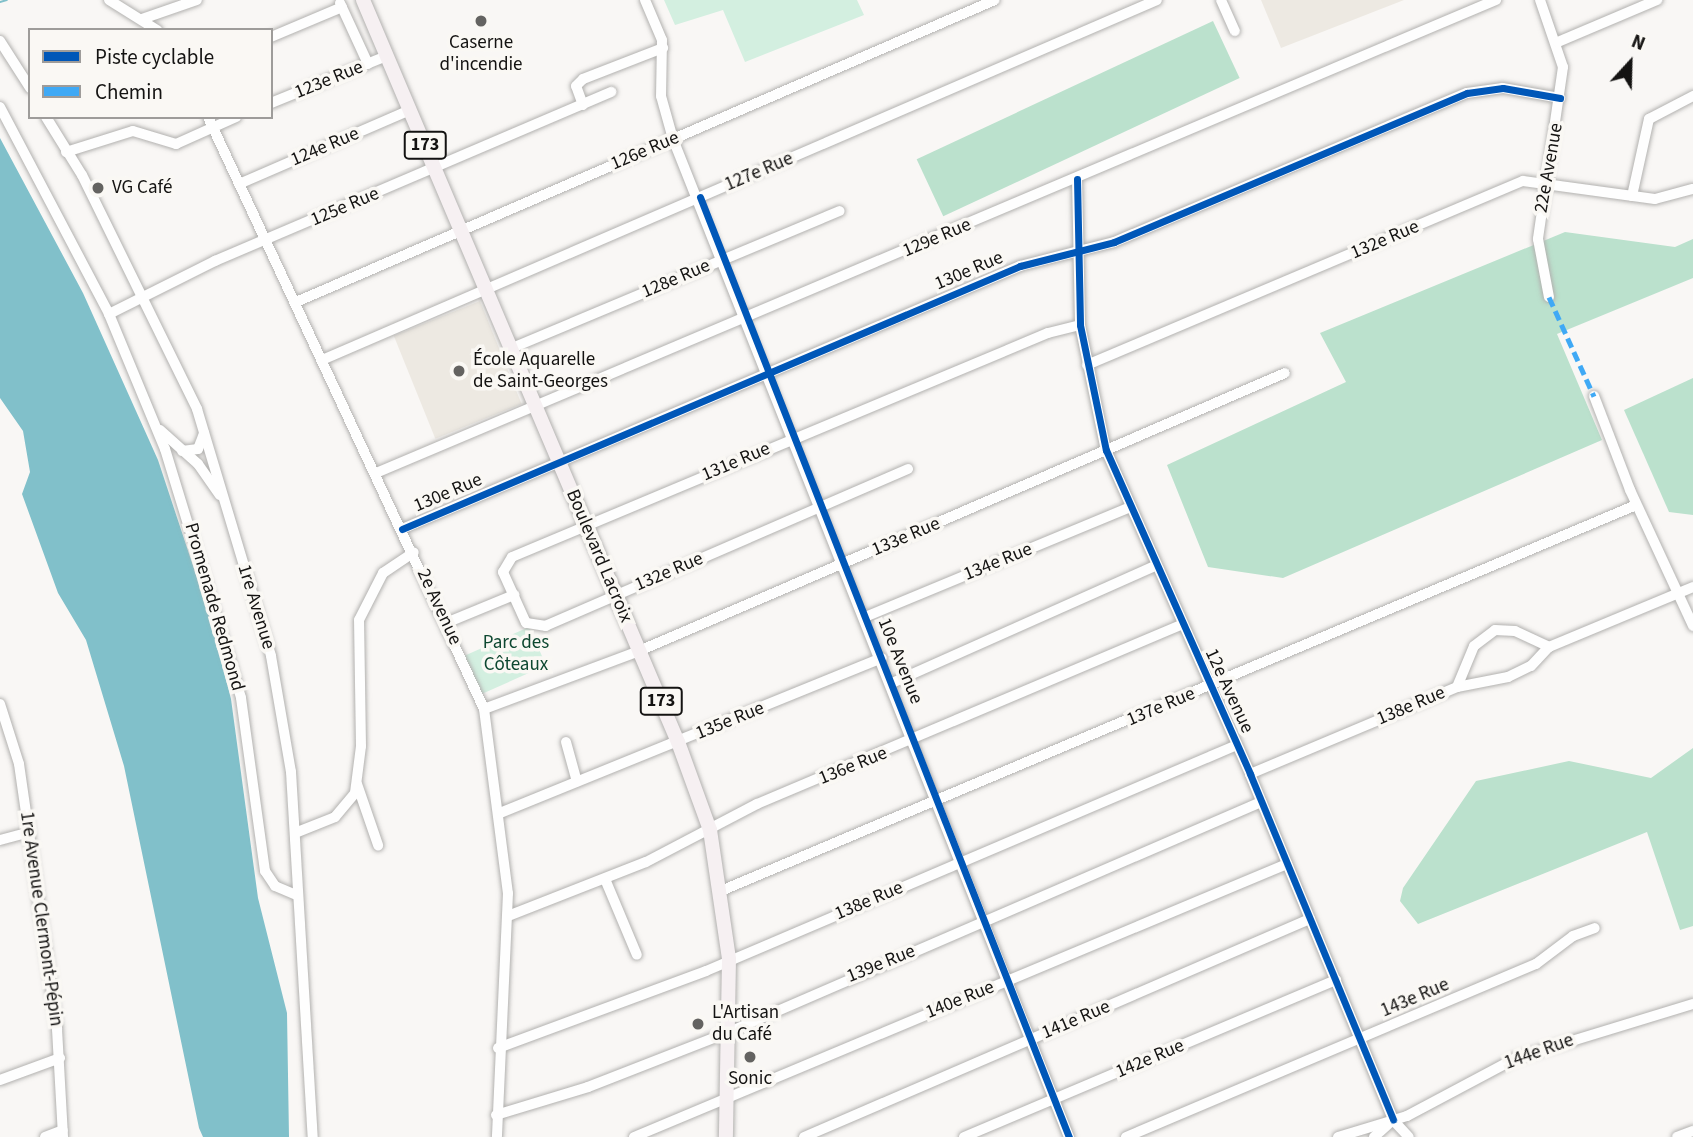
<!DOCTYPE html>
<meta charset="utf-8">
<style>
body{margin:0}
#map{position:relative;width:1693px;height:1137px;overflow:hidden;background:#f9f7f5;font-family:"Source Sans 3",sans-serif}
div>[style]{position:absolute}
.built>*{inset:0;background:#ede9e2;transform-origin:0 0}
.green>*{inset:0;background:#d3efe0;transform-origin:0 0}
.forest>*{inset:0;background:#bbe1cd;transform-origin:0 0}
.water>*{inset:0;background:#81c0ca}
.stream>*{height:2px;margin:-1px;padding:0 1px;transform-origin:1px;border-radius:1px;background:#81c0ca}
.roads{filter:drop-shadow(0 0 2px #b2b1af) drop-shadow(0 0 2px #b2b1af)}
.minor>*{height:10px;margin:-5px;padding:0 5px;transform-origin:5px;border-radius:5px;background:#fefefe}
.major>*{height:14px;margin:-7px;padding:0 7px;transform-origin:7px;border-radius:7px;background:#f6f0f2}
.quiet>*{height:5px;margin-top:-2.5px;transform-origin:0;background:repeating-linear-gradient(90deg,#3fa9f5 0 10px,transparent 0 15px)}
.cycleway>*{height:7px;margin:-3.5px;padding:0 3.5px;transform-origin:3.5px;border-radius:3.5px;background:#0057b8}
.dots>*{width:19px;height:19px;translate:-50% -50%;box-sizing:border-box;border:4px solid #faf8f4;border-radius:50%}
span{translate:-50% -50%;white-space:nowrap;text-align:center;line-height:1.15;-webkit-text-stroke:7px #faf8f4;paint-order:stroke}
.shield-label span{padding:2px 5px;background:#faf8f4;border:2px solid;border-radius:5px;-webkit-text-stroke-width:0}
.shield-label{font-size:18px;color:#141312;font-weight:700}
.poi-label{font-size:19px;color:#141312}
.left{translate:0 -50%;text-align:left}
.street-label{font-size:19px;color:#141312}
.park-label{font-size:19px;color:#0e4831}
.legend{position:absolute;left:28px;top:28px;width:245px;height:91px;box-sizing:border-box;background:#faf8f4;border:2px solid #9e9c9a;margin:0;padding:9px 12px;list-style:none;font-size:21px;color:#141312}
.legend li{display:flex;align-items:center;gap:14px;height:35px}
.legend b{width:35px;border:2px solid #9e9c9a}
.north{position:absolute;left:1595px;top:28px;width:70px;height:70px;-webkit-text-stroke:5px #faf8f4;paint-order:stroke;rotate:22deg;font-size:19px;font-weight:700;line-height:28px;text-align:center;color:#141312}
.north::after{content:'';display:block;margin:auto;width:24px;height:32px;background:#141312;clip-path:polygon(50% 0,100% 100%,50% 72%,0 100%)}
</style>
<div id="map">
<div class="built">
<i style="clip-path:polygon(1261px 0,1404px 0,1281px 48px)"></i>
<i style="left:480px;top:301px;width:111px;height:93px;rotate:68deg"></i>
</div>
<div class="green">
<i style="clip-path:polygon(664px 0,857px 0,864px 15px,745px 62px,723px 10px,675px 25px)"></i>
<i style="left:529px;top:627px;width:42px;height:73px;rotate:66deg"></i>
</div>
<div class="forest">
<i style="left:1213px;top:21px;width:63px;height:327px;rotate:65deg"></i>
<i style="clip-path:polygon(1565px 232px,1675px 247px,1693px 239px,1693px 278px,1557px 334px,1602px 440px,1283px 578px,1208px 567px,1167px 465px,1346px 382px,1320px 333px)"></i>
<i style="clip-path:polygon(1693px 378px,1693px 515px,1669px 512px,1624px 410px)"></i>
<i style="clip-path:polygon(1693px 748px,1693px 926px,1680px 930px,1647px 832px,1418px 924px,1400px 901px,1403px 888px,1476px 781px,1569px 761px,1651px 778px)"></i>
</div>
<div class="water">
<i style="clip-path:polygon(0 138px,83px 293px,158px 460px,209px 614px,231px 699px,258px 898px,287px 1013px,289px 1137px,203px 1137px,199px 1128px,124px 766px,86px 640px,58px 593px,22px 494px,30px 472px,23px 431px,0 398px)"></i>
</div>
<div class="stream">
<i style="left:0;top:2px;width:7px;rotate:-16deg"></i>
</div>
<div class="roads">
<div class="minor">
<i style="left:109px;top:0;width:57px;rotate:32deg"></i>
<i style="left:645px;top:0;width:43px;rotate:67deg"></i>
<i style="left:662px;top:40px;width:56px;rotate:91deg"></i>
<i style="left:661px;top:96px;width:45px;rotate:74.4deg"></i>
<i style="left:673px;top:139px;width:1074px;rotate:68.36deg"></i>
<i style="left:1221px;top:0;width:34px;rotate:66deg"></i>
<i style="left:1540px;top:0;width:71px;rotate:71.1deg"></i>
<i style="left:1563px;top:67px;width:174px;rotate:98.3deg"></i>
<i style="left:1538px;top:239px;width:59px;rotate:79.3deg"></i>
<i style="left:340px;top:3px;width:67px;rotate:65.3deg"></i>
<i style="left:142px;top:19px;width:58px;rotate:-19.1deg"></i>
<i style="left:271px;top:37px;width:77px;rotate:-22.9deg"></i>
<i style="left:0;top:41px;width:56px;rotate:57.4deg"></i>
<i style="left:1558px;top:42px;width:108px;rotate:-23deg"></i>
<i style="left:271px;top:103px;width:125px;rotate:-22.1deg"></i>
<i style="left:583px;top:105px;width:20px;rotate:-110deg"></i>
<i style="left:576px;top:86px;width:10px;rotate:-45deg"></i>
<i style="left:583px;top:79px;width:86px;rotate:-21.2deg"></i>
<i style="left:0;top:107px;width:234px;rotate:62.2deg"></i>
<i style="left:109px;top:314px;width:146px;rotate:67.5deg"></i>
<i style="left:165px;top:449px;width:260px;rotate:73deg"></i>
<i style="left:241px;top:698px;width:175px;rotate:82.1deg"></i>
<i style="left:265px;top:871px;width:18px;rotate:56deg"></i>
<i style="left:275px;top:886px;width:25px;rotate:23deg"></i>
<i style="left:46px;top:117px;width:68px;rotate:58.2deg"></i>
<i style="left:82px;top:175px;width:261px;rotate:63.8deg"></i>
<i style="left:197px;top:409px;width:258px;rotate:73.3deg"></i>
<i style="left:271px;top:656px;width:118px;rotate:80.2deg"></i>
<i style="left:291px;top:772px;width:366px;rotate:86.6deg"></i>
<i style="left:208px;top:117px;width:653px;rotate:65deg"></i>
<i style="left:484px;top:709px;width:186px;rotate:82.6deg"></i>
<i style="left:508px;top:893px;width:244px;rotate:92.6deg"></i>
<i style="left:66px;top:152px;width:70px;rotate:-17.4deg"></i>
<i style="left:133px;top:131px;width:45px;rotate:16.8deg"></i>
<i style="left:176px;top:144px;width:66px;rotate:-24.2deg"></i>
<i style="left:1077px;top:179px;width:146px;rotate:88.8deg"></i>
<i style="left:1080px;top:325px;width:128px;rotate:78.3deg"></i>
<i style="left:1106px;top:450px;width:355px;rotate:66deg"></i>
<i style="left:1250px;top:774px;width:374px;rotate:67.5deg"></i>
<i style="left:1393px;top:1120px;width:23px;rotate:47deg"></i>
<i style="left:239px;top:184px;width:186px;rotate:-23.4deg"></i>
<i style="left:1632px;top:196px;width:79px;rotate:-77.6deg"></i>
<i style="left:1649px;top:119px;width:50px;rotate:-27.6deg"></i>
<i style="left:296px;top:302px;width:761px;rotate:-23.37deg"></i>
<i style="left:109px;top:314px;width:119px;rotate:-26.6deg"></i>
<i style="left:215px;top:261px;width:431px;rotate:-23.1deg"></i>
<i style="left:512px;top:348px;width:355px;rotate:-22.7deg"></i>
<i style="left:322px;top:360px;width:909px;rotate:-23.32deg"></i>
<i style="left:1087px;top:365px;width:473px;rotate:-22.9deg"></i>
<i style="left:1523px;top:181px;width:133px;rotate:7.8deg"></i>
<i style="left:1655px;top:199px;width:39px;rotate:-15deg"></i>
<i style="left:1594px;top:396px;width:101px;rotate:69deg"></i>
<i style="left:1630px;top:490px;width:150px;rotate:65.1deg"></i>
<i style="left:160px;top:430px;width:51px;rotate:41.8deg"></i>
<i style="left:198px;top:464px;width:38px;rotate:55deg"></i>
<i style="left:182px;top:451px;width:16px;rotate:-7deg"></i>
<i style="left:198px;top:449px;width:17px;rotate:-69deg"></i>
<i style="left:908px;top:469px;width:395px;rotate:156.6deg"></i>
<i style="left:546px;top:626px;width:20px;rotate:-171deg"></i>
<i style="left:526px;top:623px;width:56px;rotate:-114.3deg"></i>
<i style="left:503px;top:572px;width:17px;rotate:-59deg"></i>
<i style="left:512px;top:557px;width:581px;rotate:-22.68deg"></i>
<i style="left:1048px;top:333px;width:33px;rotate:-14deg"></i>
<i style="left:376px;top:473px;width:1216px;rotate:-22.9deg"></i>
<i style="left:402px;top:529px;width:672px;rotate:-23.05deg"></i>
<i style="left:1020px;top:266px;width:97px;rotate:-14.3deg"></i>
<i style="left:1114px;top:242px;width:383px;rotate:-22.9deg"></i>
<i style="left:1467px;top:93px;width:36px;rotate:-8deg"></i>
<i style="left:1503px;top:88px;width:58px;rotate:10deg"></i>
<i style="left:865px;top:617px;width:287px;rotate:-22.5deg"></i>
<i style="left:446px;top:623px;width:74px;rotate:-22.4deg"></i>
<i style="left:892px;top:683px;width:288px;rotate:-24deg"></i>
<i style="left:1457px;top:687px;width:44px;rotate:-67.5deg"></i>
<i style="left:1474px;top:646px;width:26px;rotate:-37deg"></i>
<i style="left:1495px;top:630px;width:20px;rotate:3deg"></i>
<i style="left:1515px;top:631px;width:38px;rotate:25deg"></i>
<i style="left:0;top:704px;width:63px;rotate:72.4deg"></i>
<i style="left:19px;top:764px;width:268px;rotate:81.8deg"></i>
<i style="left:57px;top:1029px;width:108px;rotate:86.8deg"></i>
<i style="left:484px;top:709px;width:165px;rotate:-20.5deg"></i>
<i style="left:639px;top:651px;width:703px;rotate:-23.28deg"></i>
<i style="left:566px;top:742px;width:41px;rotate:74.6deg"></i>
<i style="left:1250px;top:774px;width:225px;rotate:-22.8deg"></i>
<i style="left:1457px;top:687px;width:52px;rotate:-11.1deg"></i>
<i style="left:1508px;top:677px;width:25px;rotate:-26deg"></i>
<i style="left:1531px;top:666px;width:26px;rotate:-47deg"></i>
<i style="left:1549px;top:647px;width:156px;rotate:-22.6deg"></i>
<i style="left:357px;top:784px;width:65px;rotate:71deg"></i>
<i style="left:500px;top:813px;width:412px;rotate:-22.1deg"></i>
<i style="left:295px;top:833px;width:43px;rotate:-21.8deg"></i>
<i style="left:335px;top:817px;width:31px;rotate:-50deg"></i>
<i style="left:355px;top:793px;width:47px;rotate:-82.7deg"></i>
<i style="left:361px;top:746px;width:126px;rotate:-90.9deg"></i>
<i style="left:359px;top:620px;width:53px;rotate:-62.9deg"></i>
<i style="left:383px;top:573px;width:37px;rotate:-34deg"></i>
<i style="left:0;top:840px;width:30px;rotate:-15deg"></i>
<i style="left:605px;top:879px;width:82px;rotate:67.2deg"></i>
<i style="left:723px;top:890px;width:991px;rotate:-22.86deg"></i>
<i style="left:508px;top:916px;width:148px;rotate:-21.4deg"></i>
<i style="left:646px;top:862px;width:125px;rotate:-27.6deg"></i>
<i style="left:757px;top:804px;width:460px;rotate:-22.9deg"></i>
<i style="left:498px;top:1048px;width:222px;rotate:-20.3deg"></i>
<i style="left:706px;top:971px;width:577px;rotate:-23.06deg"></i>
<i style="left:0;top:1080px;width:64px;rotate:-20.1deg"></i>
<i style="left:496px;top:1115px;width:96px;rotate:-16.9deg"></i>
<i style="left:588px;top:1087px;width:151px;rotate:-21.3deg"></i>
<i style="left:729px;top:1032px;width:580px;rotate:-23.38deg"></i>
<i style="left:45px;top:1137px;width:19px;rotate:-21deg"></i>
<i style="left:634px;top:1137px;width:708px;rotate:-22.69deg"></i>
<i style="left:804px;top:1137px;width:551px;rotate:-23.31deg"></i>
<i style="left:964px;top:1137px;width:404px;rotate:-22.9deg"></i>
<i style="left:1126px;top:1137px;width:445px;rotate:-22.9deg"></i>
<i style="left:1536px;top:964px;width:46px;rotate:-37.1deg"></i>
<i style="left:1573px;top:936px;width:23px;rotate:-20deg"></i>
<i style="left:1338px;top:1137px;width:72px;rotate:-16.9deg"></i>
<i style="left:1407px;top:1116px;width:123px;rotate:-28deg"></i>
<i style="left:1516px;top:1058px;width:185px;rotate:-17deg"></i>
<i style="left:1374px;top:1137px;width:25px;rotate:-42deg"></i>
<i style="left:1677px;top:1137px;width:17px;rotate:-21deg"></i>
</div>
<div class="major">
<i style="left:363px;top:0;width:806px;rotate:67deg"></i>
<i style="left:678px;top:742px;width:94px;rotate:70deg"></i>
<i style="left:710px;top:830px;width:130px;rotate:81.6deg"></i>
<i style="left:729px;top:959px;width:178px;rotate:91deg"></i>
</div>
</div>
<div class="quiet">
<i style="left:1549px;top:297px;width:109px;rotate:65.6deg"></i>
</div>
<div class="cycleway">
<i style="left:1077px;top:179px;width:146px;rotate:88.8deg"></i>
<i style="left:1080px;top:325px;width:128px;rotate:78.3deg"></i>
<i style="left:1106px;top:450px;width:355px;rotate:66deg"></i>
<i style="left:1250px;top:774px;width:374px;rotate:67.5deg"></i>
<i style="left:700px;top:197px;width:1010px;rotate:68.57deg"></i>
<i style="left:402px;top:529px;width:672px;rotate:-23.05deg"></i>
<i style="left:1020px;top:266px;width:97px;rotate:-14.3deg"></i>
<i style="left:1114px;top:242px;width:383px;rotate:-22.9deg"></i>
<i style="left:1467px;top:93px;width:36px;rotate:-8deg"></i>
<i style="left:1503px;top:88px;width:58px;rotate:10deg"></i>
</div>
<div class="dots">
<i style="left:481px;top:21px;background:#646361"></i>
<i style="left:98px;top:188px;background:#646361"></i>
<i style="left:459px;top:371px;background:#646361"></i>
<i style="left:698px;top:1024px;background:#646361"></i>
<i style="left:750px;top:1057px;background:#646361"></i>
</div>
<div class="shield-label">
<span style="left:425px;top:145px">173</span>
<span style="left:661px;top:701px">173</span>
</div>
<div class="poi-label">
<span style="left:481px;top:54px">Caserne<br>d'incendie</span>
<span class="left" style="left:112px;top:188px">VG Café</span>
<span class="left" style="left:473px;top:371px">École Aquarelle<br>de Saint-Georges</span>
<span class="left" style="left:712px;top:1024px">L'Artisan<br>du Café</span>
<span style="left:750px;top:1079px">Sonic</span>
</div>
<div class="street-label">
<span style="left:329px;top:80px;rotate:-22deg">123e Rue</span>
<span style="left:325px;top:147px;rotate:-23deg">124e Rue</span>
<span style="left:645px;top:151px;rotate:-23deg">126e Rue</span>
<span style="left:1549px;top:168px;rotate:-80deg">22e Avenue</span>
<span style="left:759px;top:172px;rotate:-23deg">127e Rue</span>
<span style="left:345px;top:207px;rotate:-23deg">125e Rue</span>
<span style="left:937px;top:238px;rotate:-23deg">129e Rue</span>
<span style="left:1385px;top:240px;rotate:-23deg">132e Rue</span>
<span style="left:969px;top:271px;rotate:-23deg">130e Rue</span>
<span style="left:676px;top:279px;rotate:-23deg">128e Rue</span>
<span style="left:736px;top:462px;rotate:-23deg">131e Rue</span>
<span style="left:448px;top:493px;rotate:-23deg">130e Rue</span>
<span style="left:906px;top:537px;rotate:-23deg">133e Rue</span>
<span style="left:599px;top:556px;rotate:67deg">Boulevard Lacroix</span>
<span style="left:998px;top:562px;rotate:-22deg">134e Rue</span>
<span style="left:669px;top:572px;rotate:-23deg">132e Rue</span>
<span style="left:214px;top:607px;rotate:74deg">Promenade Redmond</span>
<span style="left:256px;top:607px;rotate:73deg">1re Avenue</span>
<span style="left:439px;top:607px;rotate:65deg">2e Avenue</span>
<span style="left:900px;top:661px;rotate:68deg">10e Avenue</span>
<span style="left:1229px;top:691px;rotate:65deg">12e Avenue</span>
<span style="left:1411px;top:706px;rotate:-23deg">138e Rue</span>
<span style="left:1161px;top:707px;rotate:-23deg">137e Rue</span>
<span style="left:730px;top:721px;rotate:-22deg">135e Rue</span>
<span style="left:853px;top:766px;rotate:-22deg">136e Rue</span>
<span style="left:869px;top:901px;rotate:-23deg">138e Rue</span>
<span style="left:41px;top:919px;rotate:82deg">1re Avenue Clermont-Pépin</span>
<span style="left:881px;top:964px;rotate:-22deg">139e Rue</span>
<span style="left:1415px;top:998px;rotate:-23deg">143e Rue</span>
<span style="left:960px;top:1000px;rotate:-22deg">140e Rue</span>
<span style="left:1076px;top:1020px;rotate:-23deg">141e Rue</span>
<span style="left:1539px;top:1052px;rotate:-20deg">144e Rue</span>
<span style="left:1150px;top:1059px;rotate:-23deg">142e Rue</span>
</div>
<div class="park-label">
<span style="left:516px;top:654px">Parc des<br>Côteaux</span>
</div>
<ul class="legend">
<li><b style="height:9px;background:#0057b8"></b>Piste cyclable</li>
<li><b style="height:9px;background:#3fa9f5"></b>Chemin</li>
</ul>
<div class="north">N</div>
</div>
